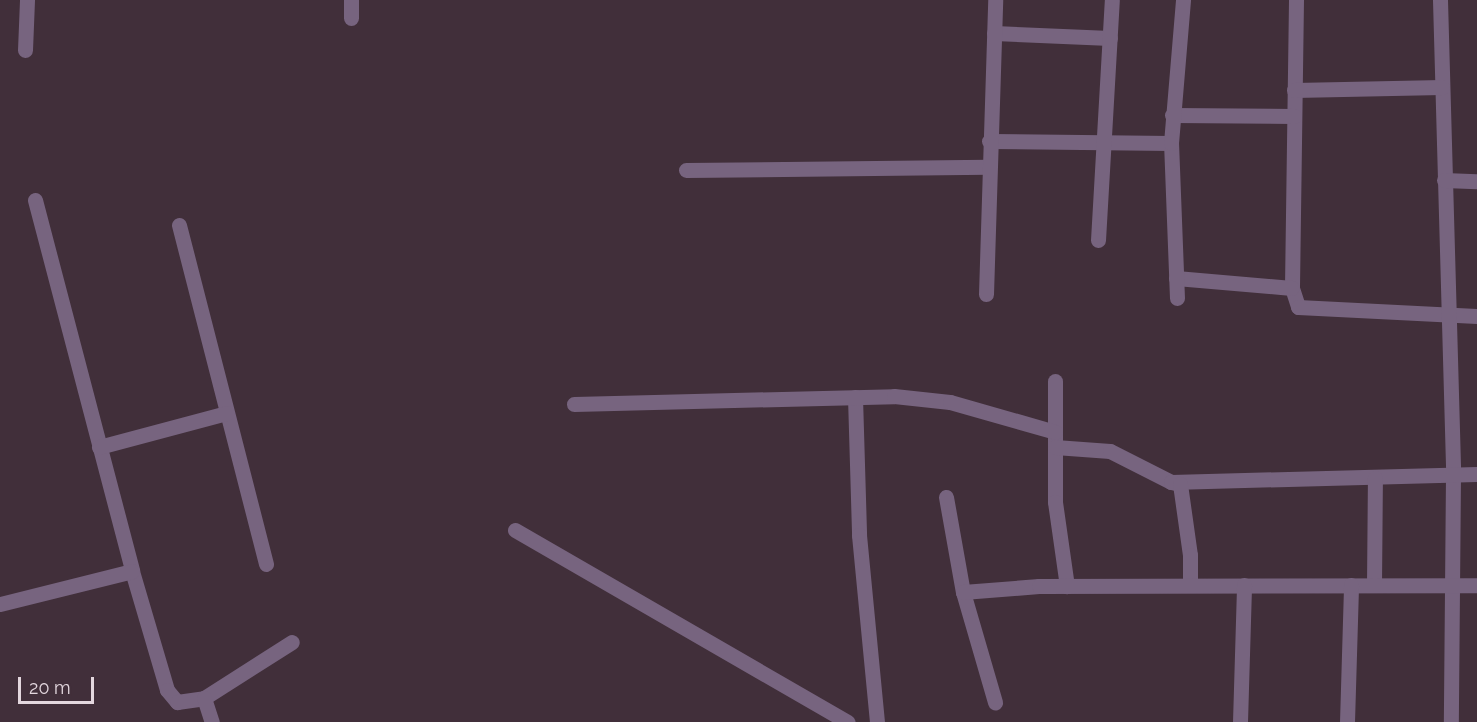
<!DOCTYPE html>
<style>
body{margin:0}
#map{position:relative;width:1477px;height:722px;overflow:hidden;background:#412f3a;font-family:Raleway,sans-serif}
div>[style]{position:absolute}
.minor>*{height:15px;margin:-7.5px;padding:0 7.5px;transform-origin:7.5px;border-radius:7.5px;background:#77647f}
span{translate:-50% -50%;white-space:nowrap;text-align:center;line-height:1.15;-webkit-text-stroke:4.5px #412f3a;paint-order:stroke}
.scale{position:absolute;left:18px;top:677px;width:76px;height:27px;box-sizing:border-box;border:3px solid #e3d7de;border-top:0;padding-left:8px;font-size:18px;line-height:21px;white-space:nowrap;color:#e3d7de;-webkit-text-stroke:4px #412f3a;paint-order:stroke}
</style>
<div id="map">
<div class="minor">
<i style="left:1296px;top:0;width:288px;rotate:90.8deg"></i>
<i style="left:1292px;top:288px;width:20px;rotate:72deg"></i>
<i style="left:1298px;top:307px;width:179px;rotate:2.9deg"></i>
<i style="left:1440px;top:0;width:475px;rotate:88.4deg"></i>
<i style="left:1453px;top:475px;width:247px;rotate:90.5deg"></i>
<i style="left:351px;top:18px;width:18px;rotate:-90deg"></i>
<i style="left:994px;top:33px;width:116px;rotate:2.5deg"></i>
<i style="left:25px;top:50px;width:50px;rotate:-87.7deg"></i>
<i style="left:1294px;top:90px;width:148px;rotate:-1.2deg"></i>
<i style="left:1172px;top:115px;width:122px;rotate:0.5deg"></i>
<i style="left:989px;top:141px;width:182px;rotate:0.6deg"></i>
<i style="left:686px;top:170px;width:302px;rotate:-0.6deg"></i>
<i style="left:1444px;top:180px;width:33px;rotate:2deg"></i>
<i style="left:35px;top:200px;width:383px;rotate:75.3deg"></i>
<i style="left:132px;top:571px;width:124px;rotate:73.6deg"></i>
<i style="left:167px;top:690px;width:16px;rotate:50deg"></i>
<i style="left:177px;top:702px;width:27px;rotate:-8deg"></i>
<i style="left:204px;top:698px;width:104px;rotate:-32.5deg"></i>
<i style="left:179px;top:225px;width:350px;rotate:75.6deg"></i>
<i style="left:1098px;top:240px;width:240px;rotate:-86.7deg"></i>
<i style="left:1176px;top:278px;width:116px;rotate:4.9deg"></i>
<i style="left:986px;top:294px;width:294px;rotate:-88.2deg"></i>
<i style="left:1177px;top:298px;width:155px;rotate:-92.2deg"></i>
<i style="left:1171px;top:143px;width:144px;rotate:-85.2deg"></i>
<i style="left:1055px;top:381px;width:121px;rotate:90deg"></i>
<i style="left:1055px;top:502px;width:85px;rotate:81.9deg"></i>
<i style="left:855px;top:397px;width:138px;rotate:88.3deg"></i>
<i style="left:859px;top:535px;width:188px;rotate:84.5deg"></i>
<i style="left:574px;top:404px;width:320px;rotate:-1.4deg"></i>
<i style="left:894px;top:396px;width:56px;rotate:6.1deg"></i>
<i style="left:950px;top:402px;width:109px;rotate:15.9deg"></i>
<i style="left:99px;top:447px;width:132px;rotate:-14.9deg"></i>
<i style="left:1055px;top:447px;width:55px;rotate:4.2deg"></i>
<i style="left:1110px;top:451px;width:68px;rotate:26.9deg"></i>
<i style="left:1171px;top:482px;width:306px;rotate:-1.5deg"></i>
<i style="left:1171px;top:482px;width:9px;rotate:13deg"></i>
<i style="left:1180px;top:484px;width:72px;rotate:82deg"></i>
<i style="left:1190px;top:555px;width:30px;rotate:90deg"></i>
<i style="left:946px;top:497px;width:97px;rotate:79.9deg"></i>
<i style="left:963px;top:592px;width:115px;rotate:73.8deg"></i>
<i style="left:515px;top:530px;width:384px;rotate:30deg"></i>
<i style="left:1374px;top:585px;width:107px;rotate:-89.5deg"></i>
<i style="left:963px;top:592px;width:76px;rotate:-4.5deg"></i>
<i style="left:1039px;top:586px;width:438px;rotate:-0.1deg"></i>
<i style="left:0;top:604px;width:136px;rotate:-14deg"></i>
<i style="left:204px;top:698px;width:25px;rotate:72deg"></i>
<i style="left:1240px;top:722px;width:137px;rotate:-88.3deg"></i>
<i style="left:1347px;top:722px;width:137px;rotate:-88.3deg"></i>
</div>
<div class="scale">20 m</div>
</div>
